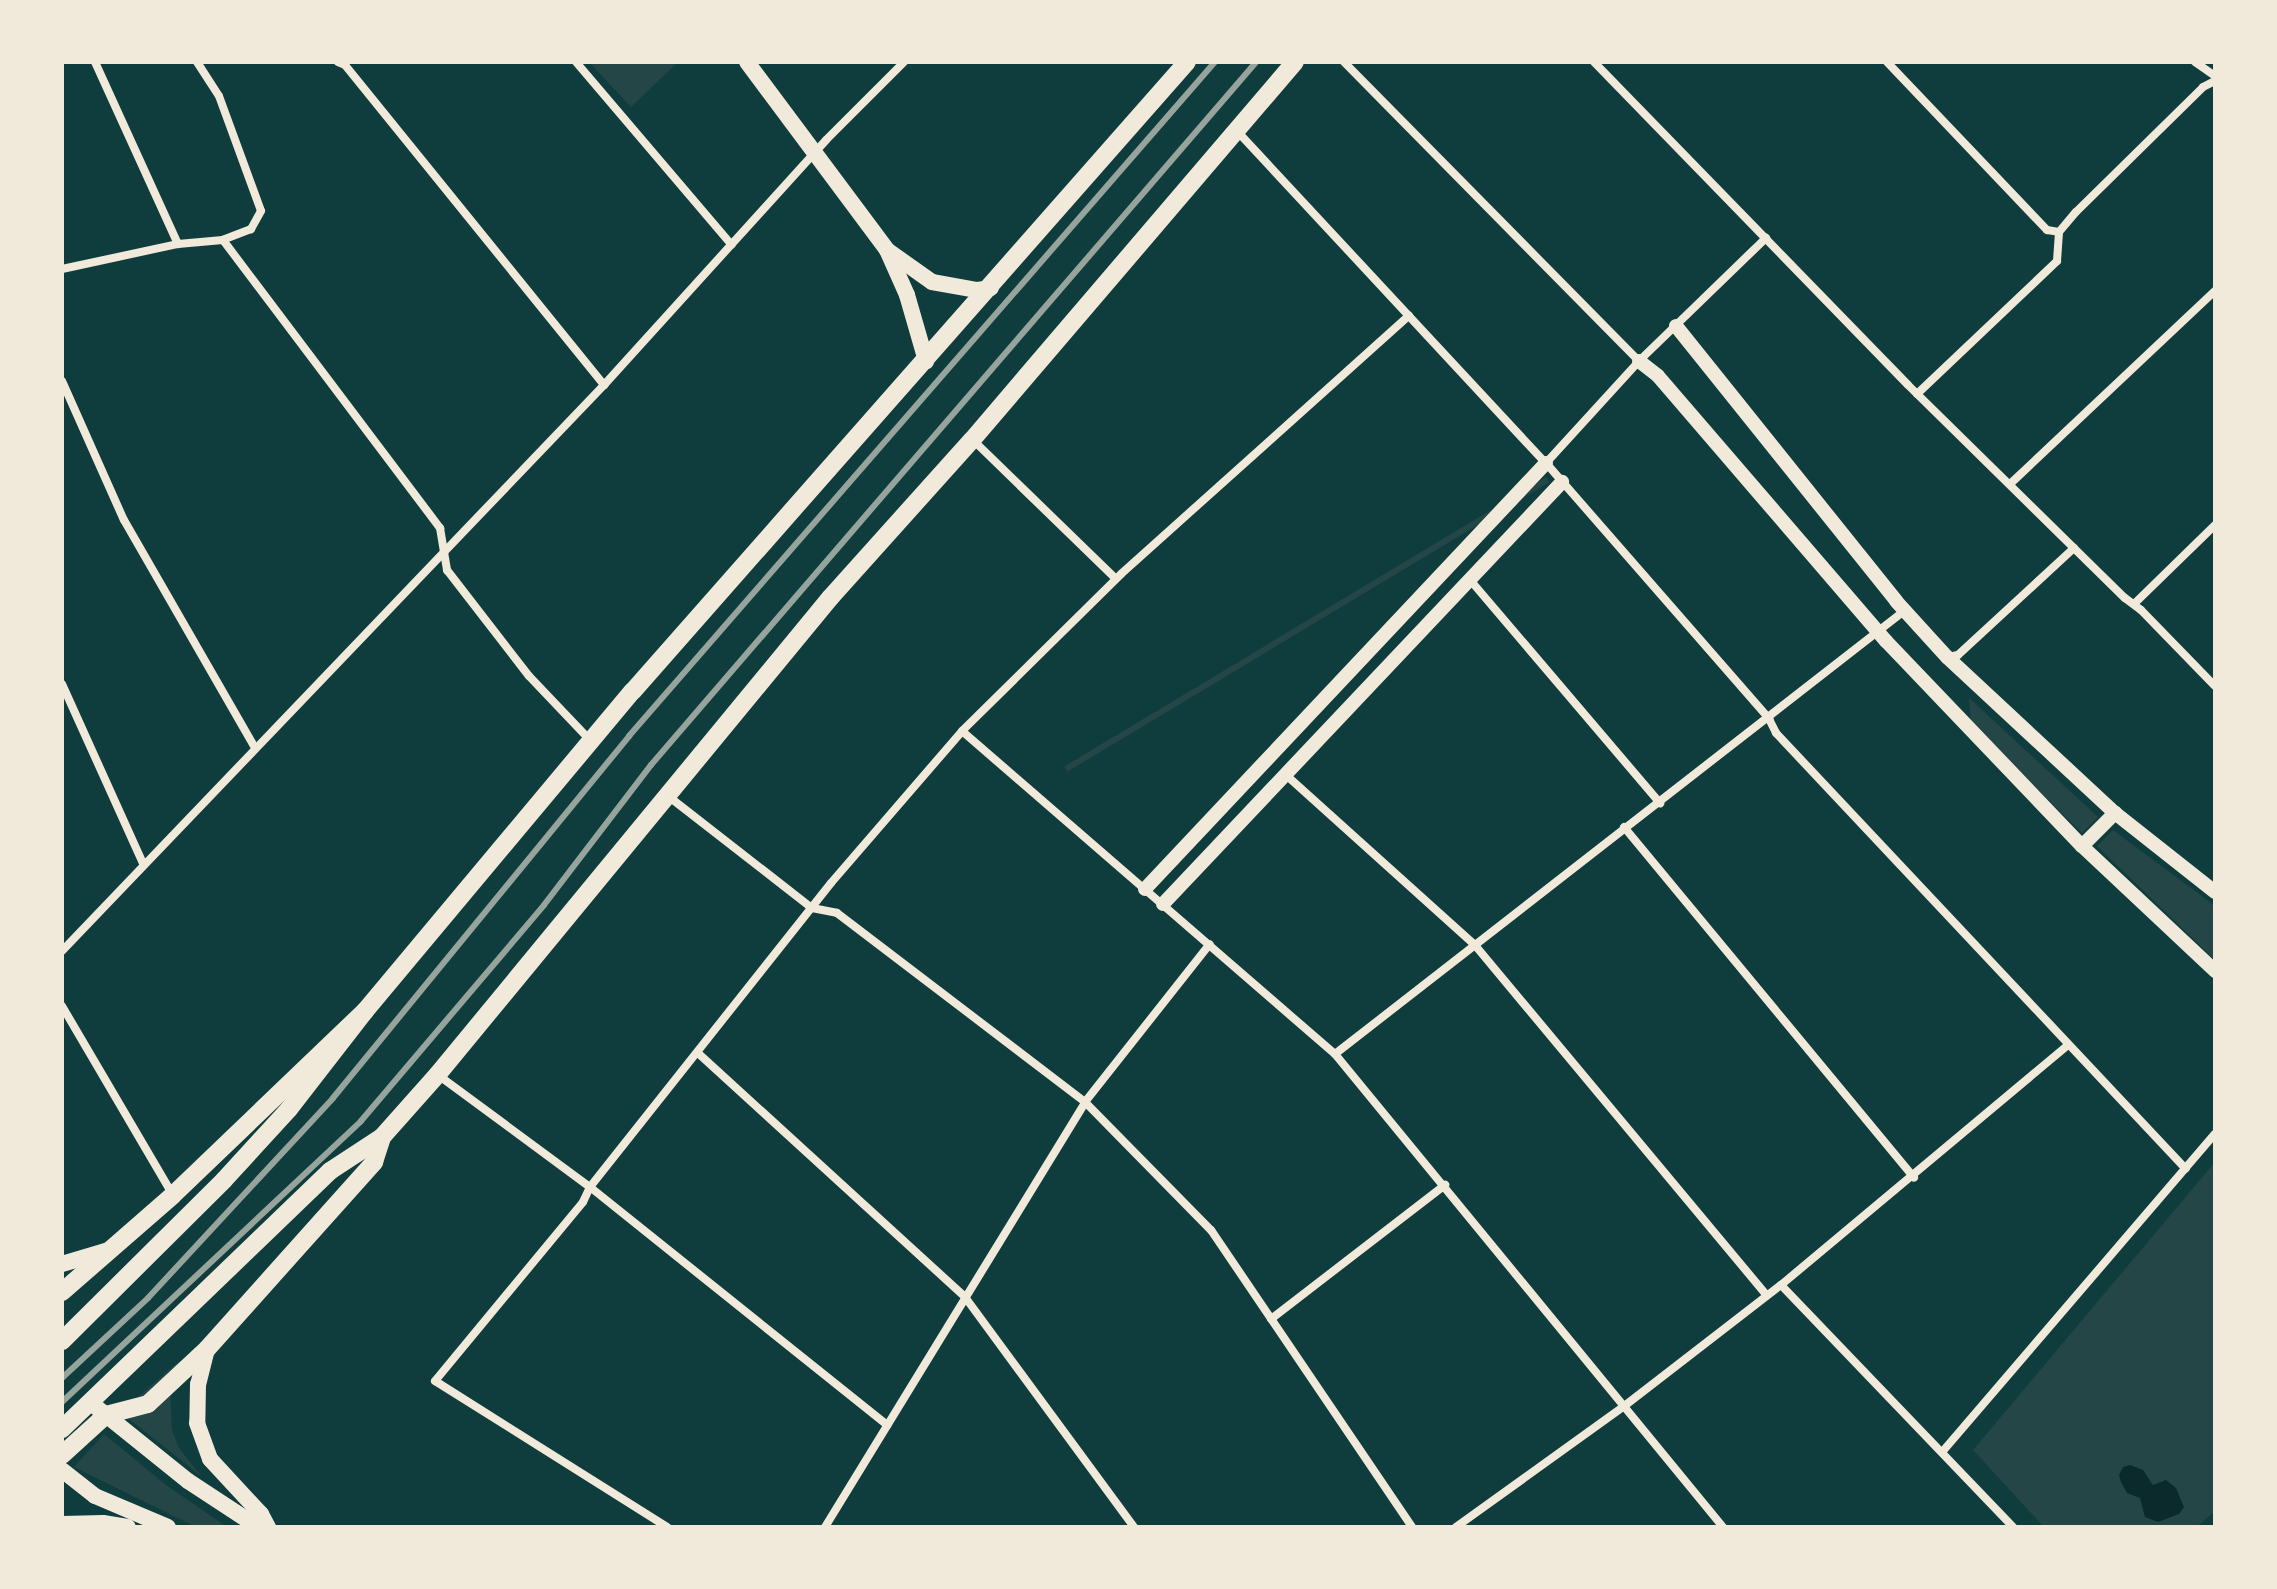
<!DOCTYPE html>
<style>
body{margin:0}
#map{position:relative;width:2277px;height:1589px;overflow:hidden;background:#0f3d3e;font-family:"Fira Sans Condensed",sans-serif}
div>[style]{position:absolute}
.green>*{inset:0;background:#244646;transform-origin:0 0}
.water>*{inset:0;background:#0a2a2b}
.minor>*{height:8px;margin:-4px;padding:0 4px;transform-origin:4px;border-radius:4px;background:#f1e9da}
.tertiary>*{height:14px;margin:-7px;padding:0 7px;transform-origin:7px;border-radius:7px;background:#f1e9da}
.secondary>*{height:16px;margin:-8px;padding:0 8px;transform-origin:8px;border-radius:8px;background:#f1e9da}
.primary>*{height:18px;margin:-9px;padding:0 9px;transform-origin:9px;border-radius:9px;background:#f1e9da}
.trunk>*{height:18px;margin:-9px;padding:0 9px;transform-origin:9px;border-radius:9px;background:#f1e9da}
.rail>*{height:6px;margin:-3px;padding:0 3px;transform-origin:3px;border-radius:3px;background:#97a49c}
span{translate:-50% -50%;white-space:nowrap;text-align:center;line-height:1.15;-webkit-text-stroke:8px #f1e9da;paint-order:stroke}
.frame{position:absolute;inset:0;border:64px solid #f1e9da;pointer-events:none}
</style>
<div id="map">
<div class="green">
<i style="clip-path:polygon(589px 62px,678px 62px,631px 107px)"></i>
<i style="left:1546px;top:477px;width:6px;height:562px;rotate:59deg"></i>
<i style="clip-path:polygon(1969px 698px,2098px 817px,2082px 833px,1971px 725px)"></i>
<i style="clip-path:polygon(2113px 830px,2215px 906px,2215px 960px,2097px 846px)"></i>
<i style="clip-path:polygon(2215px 1162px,2215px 1511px,2197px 1527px,2044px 1527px,1973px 1450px)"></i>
<i style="clip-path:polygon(179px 1361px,170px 1385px,172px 1430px,179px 1448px,202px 1477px,128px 1418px,128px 1406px)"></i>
<i style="clip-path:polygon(104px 1434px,166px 1485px,227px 1527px,196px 1527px,74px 1467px)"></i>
</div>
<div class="water">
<i style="clip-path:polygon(2130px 1465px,2143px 1470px,2153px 1485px,2166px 1480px,2176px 1488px,2184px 1507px,2179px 1514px,2158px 1522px,2145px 1517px,2140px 1498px,2127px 1493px,2121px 1482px,2119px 1475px,2123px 1467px)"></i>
</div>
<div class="minor">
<i style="left:95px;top:62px;width:200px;rotate:65.5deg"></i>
<i style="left:197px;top:62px;width:40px;rotate:57.1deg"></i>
<i style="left:219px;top:96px;width:122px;rotate:69.9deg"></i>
<i style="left:261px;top:211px;width:21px;rotate:119deg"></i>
<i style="left:251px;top:229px;width:30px;rotate:159deg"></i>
<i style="left:338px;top:62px;width:8px;rotate:23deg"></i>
<i style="left:345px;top:65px;width:412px;rotate:51deg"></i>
<i style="left:576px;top:62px;width:240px;rotate:49.6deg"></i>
<i style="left:1344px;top:62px;width:420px;rotate:45.4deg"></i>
<i style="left:1594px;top:62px;width:450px;rotate:45.8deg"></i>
<i style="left:1908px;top:385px;width:304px;rotate:44.5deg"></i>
<i style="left:2125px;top:598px;width:20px;rotate:37deg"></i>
<i style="left:2141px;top:610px;width:106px;rotate:45.8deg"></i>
<i style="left:1887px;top:62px;width:232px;rotate:46.4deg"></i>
<i style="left:2047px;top:230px;width:12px;rotate:9deg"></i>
<i style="left:2195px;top:62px;width:24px;rotate:35deg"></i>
<i style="left:1237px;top:131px;width:454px;rotate:47.1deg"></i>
<i style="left:1546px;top:463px;width:340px;rotate:48.9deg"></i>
<i style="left:1769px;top:719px;width:16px;rotate:63deg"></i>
<i style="left:1776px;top:733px;width:598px;rotate:46.76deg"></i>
<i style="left:62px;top:269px;width:119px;rotate:-12.2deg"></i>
<i style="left:178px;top:244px;width:45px;rotate:-5.1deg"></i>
<i style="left:223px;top:240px;width:361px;rotate:53deg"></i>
<i style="left:440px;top:528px;width:43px;rotate:80.5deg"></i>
<i style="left:447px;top:570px;width:134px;rotate:52.3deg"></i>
<i style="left:529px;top:676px;width:88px;rotate:46.4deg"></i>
<i style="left:62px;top:381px;width:152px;rotate:66deg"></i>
<i style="left:124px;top:520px;width:261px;rotate:60.1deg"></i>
<i style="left:1917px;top:394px;width:193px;rotate:-43.5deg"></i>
<i style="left:2057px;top:261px;width:29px;rotate:-86deg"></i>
<i style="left:2059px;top:232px;width:26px;rotate:-50deg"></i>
<i style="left:2076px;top:212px;width:178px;rotate:-44.5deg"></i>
<i style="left:2203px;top:87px;width:13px;rotate:-27deg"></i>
<i style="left:973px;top:440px;width:199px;rotate:44.2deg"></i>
<i style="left:1546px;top:463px;width:138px;rotate:-47.6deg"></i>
<i style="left:1639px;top:361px;width:177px;rotate:-44.1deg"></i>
<i style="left:2010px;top:484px;width:282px;rotate:-43.3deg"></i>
<i style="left:1471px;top:581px;width:292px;rotate:49.6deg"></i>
<i style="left:2134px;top:604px;width:113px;rotate:-44.3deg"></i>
<i style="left:1949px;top:657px;width:9px;rotate:-13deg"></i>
<i style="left:1958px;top:655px;width:158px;rotate:-42.7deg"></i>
<i style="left:62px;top:684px;width:196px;rotate:65.7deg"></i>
<i style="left:962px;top:731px;width:493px;rotate:40.9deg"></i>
<i style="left:1335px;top:1054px;width:612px;rotate:50.64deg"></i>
<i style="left:1286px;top:775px;width:253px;rotate:42deg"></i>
<i style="left:1474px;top:944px;width:457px;rotate:50.2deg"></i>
<i style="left:668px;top:796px;width:182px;rotate:37.9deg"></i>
<i style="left:812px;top:908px;width:25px;rotate:11deg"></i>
<i style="left:837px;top:913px;width:312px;rotate:37.3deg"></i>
<i style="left:1085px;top:1102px;width:180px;rotate:45.5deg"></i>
<i style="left:1211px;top:1230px;width:359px;rotate:55.9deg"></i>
<i style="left:1624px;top:827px;width:455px;rotate:50.4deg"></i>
<i style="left:62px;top:951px;width:784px;rotate:-46.24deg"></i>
<i style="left:604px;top:385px;width:331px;rotate:-47.8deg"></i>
<i style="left:826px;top:140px;width:110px;rotate:-45deg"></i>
<i style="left:62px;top:1006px;width:219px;rotate:59.6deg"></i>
<i style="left:699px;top:1054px;width:360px;rotate:42.4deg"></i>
<i style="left:965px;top:1297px;width:285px;rotate:53.7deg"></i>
<i style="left:1335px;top:1054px;width:721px;rotate:-37.9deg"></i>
<i style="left:438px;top:1075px;width:189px;rotate:36.4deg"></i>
<i style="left:590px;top:1187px;width:381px;rotate:38.7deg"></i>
<i style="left:1781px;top:1285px;width:335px;rotate:46.2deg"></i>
<i style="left:1271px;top:1319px;width:220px;rotate:-37.6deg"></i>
<i style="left:1943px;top:1451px;width:418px;rotate:-49.4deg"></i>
<i style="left:667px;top:1527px;width:274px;rotate:-147.8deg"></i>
<i style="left:435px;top:1381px;width:232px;rotate:-50.4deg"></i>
<i style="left:583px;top:1202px;width:17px;rotate:-65deg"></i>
<i style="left:590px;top:1187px;width:388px;rotate:-51.6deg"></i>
<i style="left:831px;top:883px;width:201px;rotate:-49.2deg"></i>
<i style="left:962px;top:731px;width:223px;rotate:-44.6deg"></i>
<i style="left:1121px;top:574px;width:387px;rotate:-41.9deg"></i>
<i style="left:825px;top:1527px;width:498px;rotate:-58.5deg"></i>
<i style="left:1085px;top:1102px;width:201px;rotate:-51.7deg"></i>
<i style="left:1456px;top:1527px;width:206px;rotate:-35.7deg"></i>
<i style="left:1623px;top:1407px;width:200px;rotate:-37.7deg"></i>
<i style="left:1781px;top:1285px;width:373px;rotate:-39.9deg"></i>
</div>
<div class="tertiary">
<i style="left:1676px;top:326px;width:352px;rotate:51.3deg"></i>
<i style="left:1896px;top:601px;width:76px;rotate:47.7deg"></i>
<i style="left:1947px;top:657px;width:229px;rotate:42.9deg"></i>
<i style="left:2115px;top:813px;width:127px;rotate:38.3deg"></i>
<i style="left:1639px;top:361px;width:24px;rotate:38deg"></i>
<i style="left:1658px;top:376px;width:350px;rotate:49.3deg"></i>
<i style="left:1886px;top:641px;width:284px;rotate:46.3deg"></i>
<i style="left:2082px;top:846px;width:183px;rotate:43.2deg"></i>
<i style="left:2082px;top:846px;width:47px;rotate:-45deg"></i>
<i style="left:1145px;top:889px;width:585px;rotate:-46.73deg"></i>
<i style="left:1163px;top:904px;width:581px;rotate:-46.6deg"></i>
</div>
<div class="secondary">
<i style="left:747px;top:62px;width:234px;rotate:53.3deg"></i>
<i style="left:887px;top:250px;width:49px;rotate:66deg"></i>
<i style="left:907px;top:295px;width:69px;rotate:73.9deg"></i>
<i style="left:887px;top:250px;width:55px;rotate:35.4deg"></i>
<i style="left:932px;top:282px;width:46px;rotate:10.1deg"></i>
<i style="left:977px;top:290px;width:14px;rotate:-8deg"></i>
<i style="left:62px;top:1264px;width:49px;rotate:-16.6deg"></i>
<i style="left:207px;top:1349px;width:36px;rotate:104deg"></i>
<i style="left:198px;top:1384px;width:39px;rotate:91deg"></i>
<i style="left:197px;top:1423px;width:38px;rotate:70deg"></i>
<i style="left:210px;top:1459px;width:75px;rotate:47.2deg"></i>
<i style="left:261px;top:1514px;width:15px;rotate:62deg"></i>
<i style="left:96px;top:1407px;width:118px;rotate:38.8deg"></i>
<i style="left:188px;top:1481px;width:84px;rotate:33.3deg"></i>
<i style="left:62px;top:1470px;width:42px;rotate:38.2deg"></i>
<i style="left:95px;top:1496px;width:79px;rotate:23deg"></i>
<i style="left:62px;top:1524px;width:41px;rotate:-1.4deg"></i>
<i style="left:103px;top:1523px;width:25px;rotate:9deg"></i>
</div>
<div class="primary">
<i style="left:62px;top:1292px;width:147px;rotate:-41.1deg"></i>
<i style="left:173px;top:1195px;width:266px;rotate:-43.8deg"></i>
<i style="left:365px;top:1011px;width:417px;rotate:-50.1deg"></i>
<i style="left:633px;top:691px;width:838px;rotate:-48.63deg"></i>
<i style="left:62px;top:1455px;width:59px;rotate:-42.3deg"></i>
<i style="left:106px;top:1415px;width:43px;rotate:-14.7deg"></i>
<i style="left:148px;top:1404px;width:81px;rotate:-43deg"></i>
<i style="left:207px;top:1349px;width:251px;rotate:-48.2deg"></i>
<i style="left:374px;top:1162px;width:26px;rotate:-72deg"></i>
<i style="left:382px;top:1137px;width:84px;rotate:-48.4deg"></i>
<i style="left:438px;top:1074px;width:617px;rotate:-50.53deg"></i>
<i style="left:830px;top:598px;width:212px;rotate:-48.1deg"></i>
<i style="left:972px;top:440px;width:497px;rotate:-49.5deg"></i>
</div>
<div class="trunk">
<i style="left:62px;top:1341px;width:228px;rotate:-44.8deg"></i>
<i style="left:224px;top:1180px;width:96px;rotate:-47.5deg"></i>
<i style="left:289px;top:1109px;width:124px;rotate:-52.2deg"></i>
<i style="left:62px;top:1429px;width:372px;rotate:-43.9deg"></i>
<i style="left:330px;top:1171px;width:62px;rotate:-33.2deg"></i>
</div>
<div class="rail">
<i style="left:62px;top:1378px;width:117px;rotate:-42.9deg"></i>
<i style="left:148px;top:1298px;width:272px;rotate:-47.2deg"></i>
<i style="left:333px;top:1098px;width:468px;rotate:-50.7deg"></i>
<i style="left:629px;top:736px;width:893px;rotate:-49deg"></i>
<i style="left:62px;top:1402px;width:410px;rotate:-43.2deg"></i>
<i style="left:361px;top:1121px;width:283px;rotate:-49.7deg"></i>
<i style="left:544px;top:905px;width:176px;rotate:-52.6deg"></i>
<i style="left:651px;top:765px;width:927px;rotate:-49.28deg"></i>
</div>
<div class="frame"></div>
</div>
